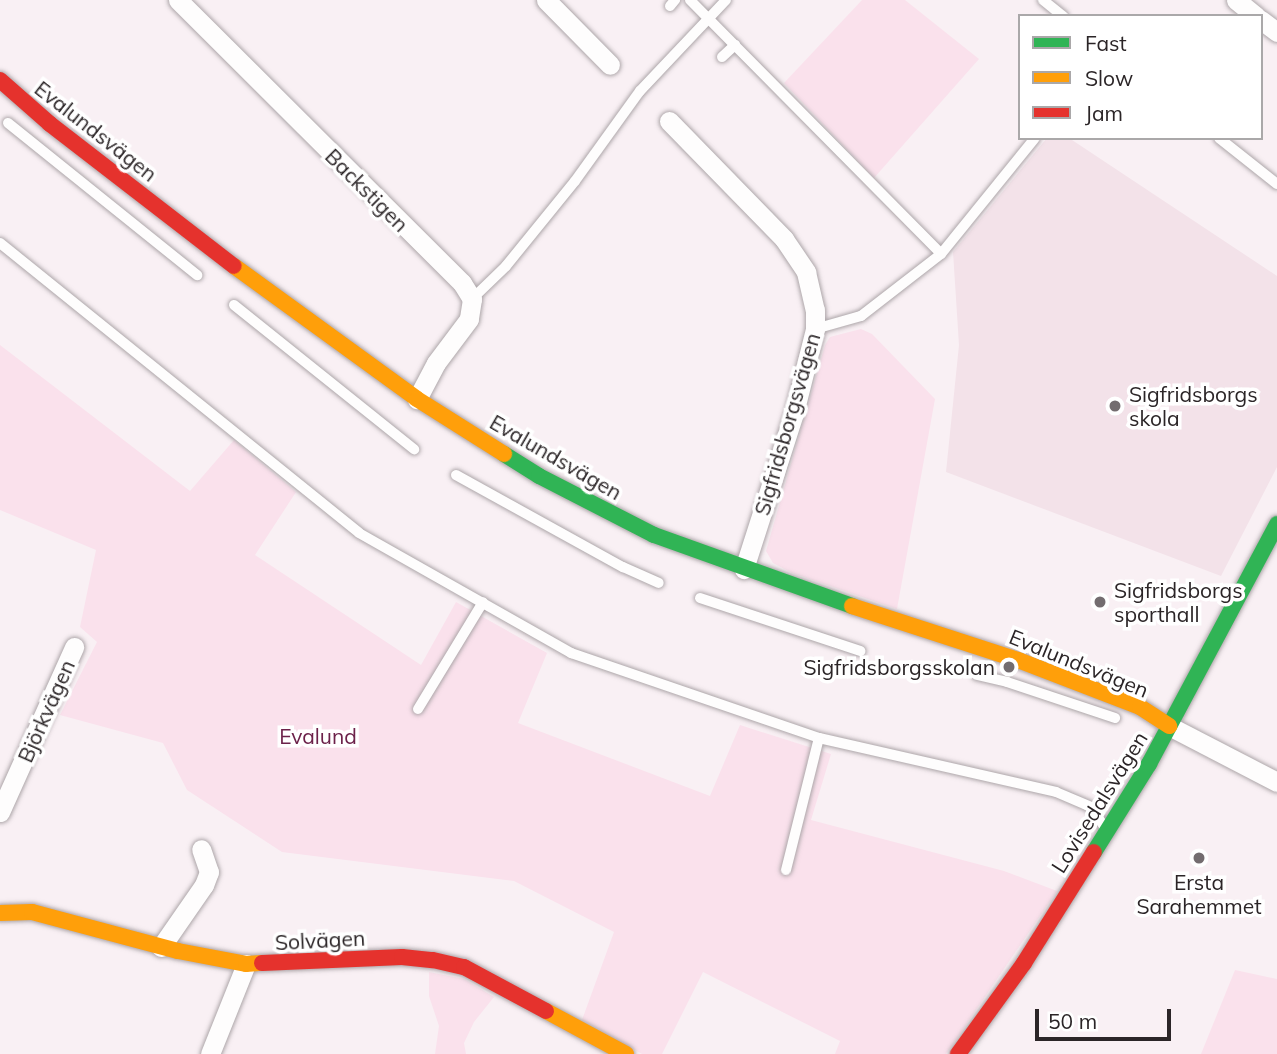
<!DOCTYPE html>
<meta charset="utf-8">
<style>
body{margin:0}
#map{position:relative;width:1277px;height:1054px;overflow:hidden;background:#f9f0f4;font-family:Mulish,sans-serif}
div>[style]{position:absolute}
.built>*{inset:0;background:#f3e2e9}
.green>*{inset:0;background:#fae1ec}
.roads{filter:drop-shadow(0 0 2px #ada6a9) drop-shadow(0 0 2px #ada6a9)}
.lane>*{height:10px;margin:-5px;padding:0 5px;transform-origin:5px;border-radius:5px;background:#fefdfd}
.street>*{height:19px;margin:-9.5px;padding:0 9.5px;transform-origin:9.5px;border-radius:9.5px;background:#fefdfd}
.fast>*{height:16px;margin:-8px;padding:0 8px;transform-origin:8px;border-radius:8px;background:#30b455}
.slow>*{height:16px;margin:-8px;padding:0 8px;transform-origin:8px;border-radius:8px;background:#ff9f0a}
.jam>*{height:16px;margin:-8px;padding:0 8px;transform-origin:8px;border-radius:8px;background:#e5322d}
.dots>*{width:19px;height:19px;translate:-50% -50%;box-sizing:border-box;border:4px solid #fff;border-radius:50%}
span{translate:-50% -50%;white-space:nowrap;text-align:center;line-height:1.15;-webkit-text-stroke:7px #fff;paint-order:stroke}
.street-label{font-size:21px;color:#2b2527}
.poi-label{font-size:21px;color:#2b2527}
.left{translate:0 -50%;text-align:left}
.right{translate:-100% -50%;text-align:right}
.park-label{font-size:21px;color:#6c214a}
.legend{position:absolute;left:1018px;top:14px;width:245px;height:126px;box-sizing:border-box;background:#fff;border:2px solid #aaa8a9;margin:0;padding:9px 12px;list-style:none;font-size:21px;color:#2b2527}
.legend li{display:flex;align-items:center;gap:14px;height:35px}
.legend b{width:35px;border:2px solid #aaa8a9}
.scale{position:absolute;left:1035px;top:1009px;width:136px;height:32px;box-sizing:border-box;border:4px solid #2b2527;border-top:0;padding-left:9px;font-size:21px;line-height:24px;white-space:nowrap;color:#2b2527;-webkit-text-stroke:5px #fff;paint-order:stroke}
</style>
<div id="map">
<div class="built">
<i style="clip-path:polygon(1047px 138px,1069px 138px,1277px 276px,1277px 467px,1221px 576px,946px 472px,959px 345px,953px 252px)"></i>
</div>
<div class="green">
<i style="clip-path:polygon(862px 0,905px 0,979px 59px,874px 178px,784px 83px)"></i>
<i style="clip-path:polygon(861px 329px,872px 334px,935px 399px,897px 609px,792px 573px,773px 563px,766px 551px,825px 345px,830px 337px)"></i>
<i style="clip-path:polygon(0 345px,190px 491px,234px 440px,296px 492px,255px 555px,421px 665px,456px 602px,547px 653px,518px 723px,710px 796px,740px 725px,831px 754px,811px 820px,1004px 871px,1057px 891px,946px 1054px,835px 1054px,840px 1041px,703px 972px,662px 1054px,642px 1054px,582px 1020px,614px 932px,514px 881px,282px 852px,187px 790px,163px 743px,60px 715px,97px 642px,80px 627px,96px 550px,0 510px)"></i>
<i style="clip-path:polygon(1235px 970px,1277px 979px,1277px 1054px,1201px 1054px)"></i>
<i style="clip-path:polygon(429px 972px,464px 979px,494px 997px,474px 1022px,464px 1043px,466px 1054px,435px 1054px,439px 1026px,429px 996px)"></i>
</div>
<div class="roads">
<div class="lane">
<i style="left:690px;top:0;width:357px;rotate:45.3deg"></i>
<i style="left:1043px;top:0;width:26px;rotate:39deg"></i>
<i style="left:670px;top:6px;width:8px;rotate:-50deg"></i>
<i style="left:722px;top:57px;width:18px;rotate:-43deg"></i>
<i style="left:8px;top:123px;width:243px;rotate:38.8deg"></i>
<i style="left:1219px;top:138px;width:74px;rotate:38.4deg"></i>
<i style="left:0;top:243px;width:461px;rotate:38.9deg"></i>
<i style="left:359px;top:533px;width:244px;rotate:29.5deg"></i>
<i style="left:571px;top:653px;width:262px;rotate:18.9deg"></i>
<i style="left:819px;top:738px;width:243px;rotate:12.8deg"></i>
<i style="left:1056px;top:792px;width:38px;rotate:23deg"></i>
<i style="left:1091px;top:807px;width:25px;rotate:56deg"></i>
<i style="left:472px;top:299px;width:47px;rotate:-44.1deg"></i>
<i style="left:506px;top:266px;width:109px;rotate:-50.9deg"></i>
<i style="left:575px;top:181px;width:111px;rotate:-54.2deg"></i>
<i style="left:640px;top:91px;width:125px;rotate:-46.6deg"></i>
<i style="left:234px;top:305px;width:231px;rotate:38.7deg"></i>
<i style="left:815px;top:329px;width:48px;rotate:-15.8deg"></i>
<i style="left:861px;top:316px;width:101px;rotate:-37.8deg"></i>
<i style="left:941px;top:254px;width:149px;rotate:-51deg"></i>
<i style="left:456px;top:475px;width:191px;rotate:28.9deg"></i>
<i style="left:623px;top:567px;width:39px;rotate:24deg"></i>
<i style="left:700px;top:598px;width:169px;rotate:18.3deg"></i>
<i style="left:977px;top:675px;width:31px;rotate:13deg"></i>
<i style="left:1007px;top:682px;width:114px;rotate:18.4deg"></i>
<i style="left:418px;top:709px;width:125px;rotate:-58.7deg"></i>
<i style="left:786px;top:870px;width:136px;rotate:-76deg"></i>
</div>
<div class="street">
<i style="left:178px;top:0;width:401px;rotate:44.9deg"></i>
<i style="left:462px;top:283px;width:19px;rotate:58deg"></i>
<i style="left:472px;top:299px;width:20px;rotate:99deg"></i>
<i style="left:469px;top:319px;width:55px;rotate:126.9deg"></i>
<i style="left:436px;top:363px;width:41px;rotate:117.8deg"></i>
<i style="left:546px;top:0;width:91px;rotate:45.4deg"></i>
<i style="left:1236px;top:0;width:26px;rotate:39deg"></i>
<i style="left:1261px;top:20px;width:20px;rotate:37deg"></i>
<i style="left:669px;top:121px;width:165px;rotate:45.7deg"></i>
<i style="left:784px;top:239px;width:40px;rotate:56deg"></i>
<i style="left:806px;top:272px;width:39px;rotate:77deg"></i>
<i style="left:815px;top:310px;width:19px;rotate:90deg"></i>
<i style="left:815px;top:329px;width:87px;rotate:104deg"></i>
<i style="left:794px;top:413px;width:164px;rotate:107.8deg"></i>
<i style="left:1169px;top:726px;width:122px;rotate:27.4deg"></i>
<i style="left:0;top:812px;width:181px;rotate:-65.8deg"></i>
<i style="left:161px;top:947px;width:75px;rotate:-55.3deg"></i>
<i style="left:204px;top:885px;width:14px;rotate:-69deg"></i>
<i style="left:209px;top:872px;width:24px;rotate:-109deg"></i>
<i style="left:210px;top:1054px;width:97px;rotate:-68.2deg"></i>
</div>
<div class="fast">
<i style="left:504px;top:454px;width:41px;rotate:32.2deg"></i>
<i style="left:539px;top:476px;width:129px;rotate:27.2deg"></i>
<i style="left:654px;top:535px;width:210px;rotate:19.7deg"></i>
<i style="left:1094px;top:852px;width:104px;rotate:-58deg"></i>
<i style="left:1149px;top:764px;width:272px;rotate:-61.9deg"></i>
</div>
<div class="slow">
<i style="left:234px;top:266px;width:226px;rotate:36deg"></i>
<i style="left:417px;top:399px;width:103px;rotate:32.3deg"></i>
<i style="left:852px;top:606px;width:175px;rotate:18deg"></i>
<i style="left:1018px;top:660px;width:131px;rotate:21.1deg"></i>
<i style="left:1140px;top:707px;width:35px;rotate:33deg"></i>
<i style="left:0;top:913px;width:32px;rotate:-2deg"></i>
<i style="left:32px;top:912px;width:151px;rotate:15deg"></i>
<i style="left:178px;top:951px;width:69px;rotate:10.8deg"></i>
<i style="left:246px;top:964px;width:16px;rotate:-4deg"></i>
<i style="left:546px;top:1011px;width:91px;rotate:28.3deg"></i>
</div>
<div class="jam">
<i style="left:0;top:80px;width:67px;rotate:41.3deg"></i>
<i style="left:50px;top:124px;width:232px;rotate:37.7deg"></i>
<i style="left:262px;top:963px;width:140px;rotate:-2.5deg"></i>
<i style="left:402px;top:957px;width:31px;rotate:6deg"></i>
<i style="left:433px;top:960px;width:32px;rotate:13deg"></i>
<i style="left:464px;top:967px;width:93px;rotate:28.2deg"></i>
<i style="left:958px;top:1054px;width:112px;rotate:-54deg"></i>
<i style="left:1024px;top:963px;width:131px;rotate:-57.8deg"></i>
</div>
</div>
<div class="dots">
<i style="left:1115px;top:406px;background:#736c6f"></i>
<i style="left:1100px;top:602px;background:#736c6f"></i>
<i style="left:1009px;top:667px;background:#736c6f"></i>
<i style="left:1199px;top:858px;background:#736c6f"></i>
</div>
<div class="street-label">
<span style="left:96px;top:131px;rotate:38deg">Evalundsvägen</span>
<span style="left:367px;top:190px;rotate:45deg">Backstigen</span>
<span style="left:787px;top:424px;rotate:-74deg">Sigfridsborgsvägen</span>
<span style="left:556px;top:457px;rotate:30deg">Evalundsvägen</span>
<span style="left:1079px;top:663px;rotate:22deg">Evalundsvägen</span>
<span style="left:46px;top:711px;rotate:-66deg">Björkvägen</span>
<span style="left:1099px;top:802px;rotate:-58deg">Lovisedalsvägen</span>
<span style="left:320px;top:940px;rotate:-3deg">Solvägen</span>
</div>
<div class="poi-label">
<span class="left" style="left:1129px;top:406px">Sigfridsborgs<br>skola</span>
<span class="left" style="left:1114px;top:602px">Sigfridsborgs<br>sporthall</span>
<span class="right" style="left:995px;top:667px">Sigfridsborgsskolan</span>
<span style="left:1199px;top:894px">Ersta<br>Sarahemmet</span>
</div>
<div class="park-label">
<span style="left:318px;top:736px">Evalund</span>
</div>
<ul class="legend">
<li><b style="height:9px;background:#30b455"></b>Fast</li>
<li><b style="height:9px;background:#ff9f0a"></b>Slow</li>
<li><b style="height:9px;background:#e5322d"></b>Jam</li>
</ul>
<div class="scale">50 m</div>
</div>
